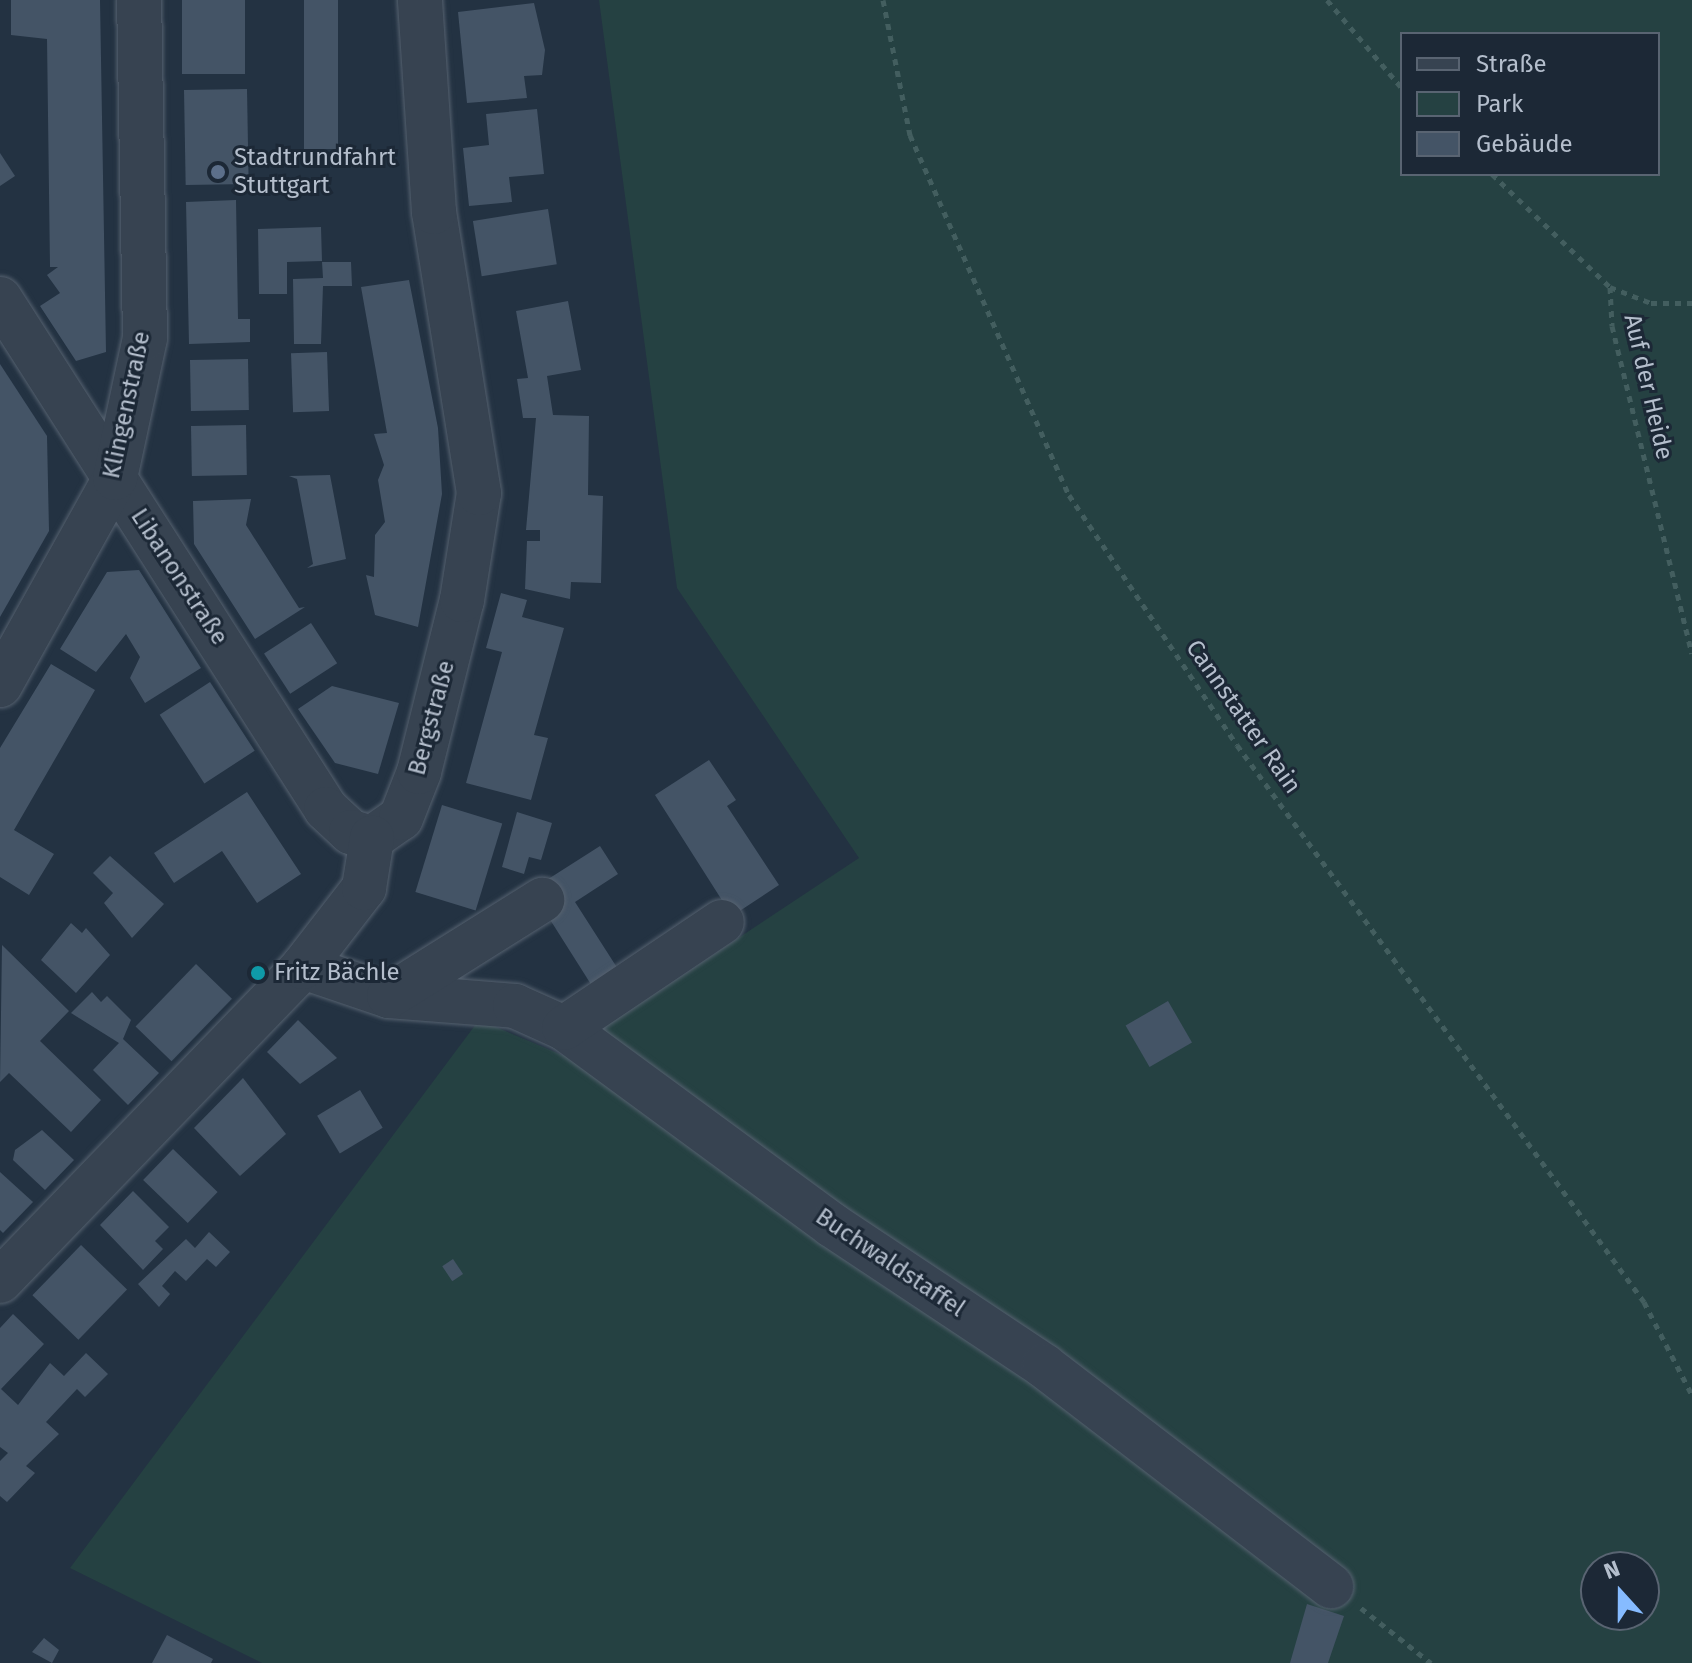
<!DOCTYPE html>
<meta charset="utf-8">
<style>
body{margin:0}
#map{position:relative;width:1692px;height:1663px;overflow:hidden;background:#233242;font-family:"Fira Sans",sans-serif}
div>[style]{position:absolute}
.green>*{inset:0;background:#254142}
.building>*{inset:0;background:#445466;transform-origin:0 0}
.path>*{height:5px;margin-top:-2.5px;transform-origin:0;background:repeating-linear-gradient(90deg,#435e5f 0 6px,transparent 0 12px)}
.roads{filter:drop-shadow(0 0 2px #55616f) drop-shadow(0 0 2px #55616f)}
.minor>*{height:44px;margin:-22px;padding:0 22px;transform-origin:22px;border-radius:22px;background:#374351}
.dots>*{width:22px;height:22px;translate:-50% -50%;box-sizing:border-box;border:4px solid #1c2836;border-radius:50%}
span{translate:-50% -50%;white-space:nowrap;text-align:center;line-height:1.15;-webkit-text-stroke:6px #1c2836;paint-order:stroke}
.poi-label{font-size:24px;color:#b4becc}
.left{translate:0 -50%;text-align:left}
.street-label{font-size:24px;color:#b4becc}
.legend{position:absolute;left:1400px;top:32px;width:260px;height:144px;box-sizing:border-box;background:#1c2836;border:2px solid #596472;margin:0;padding:10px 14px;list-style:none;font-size:24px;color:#b4becc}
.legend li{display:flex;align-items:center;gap:16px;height:40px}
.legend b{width:40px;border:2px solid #596472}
.north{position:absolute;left:1580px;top:1551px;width:80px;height:80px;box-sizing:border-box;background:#1c2836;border:2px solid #596472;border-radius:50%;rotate:339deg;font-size:22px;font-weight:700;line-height:32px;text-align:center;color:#b4becc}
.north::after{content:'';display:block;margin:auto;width:28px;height:36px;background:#86bbff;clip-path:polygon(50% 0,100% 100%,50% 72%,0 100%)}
</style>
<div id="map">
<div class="green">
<i style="clip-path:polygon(evenodd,599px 0,1692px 0,1692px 1663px,262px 1663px,70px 1568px,479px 1020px,562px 1055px,859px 858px,677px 588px,599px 0,1402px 34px,1658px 34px,1658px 174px,1402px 174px,1402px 34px,599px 0,1596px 1567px,1644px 1567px,1644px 1615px,1596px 1615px,1596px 1567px)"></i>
</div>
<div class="building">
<i style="clip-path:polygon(11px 0,100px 0,106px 352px,76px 361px,40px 306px,60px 293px,47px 275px,58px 267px,50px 267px,47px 39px,11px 35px)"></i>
<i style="left:182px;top:0;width:63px;height:74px"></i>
<i style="left:304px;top:0;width:34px;height:149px"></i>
<i style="clip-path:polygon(534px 3px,545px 50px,542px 75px,524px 76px,527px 98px,467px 103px,458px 12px)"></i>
<i style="left:247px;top:89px;width:95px;height:63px;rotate:89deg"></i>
<i style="clip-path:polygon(537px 109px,544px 174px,509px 177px,512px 202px,469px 206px,463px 148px,489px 145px,486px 114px)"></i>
<i style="clip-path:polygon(0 153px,15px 176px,0 186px)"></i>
<i style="clip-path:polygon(236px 200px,238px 319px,250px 319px,250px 342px,189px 344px,186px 202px)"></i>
<i style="left:548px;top:209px;width:56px;height:76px;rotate:81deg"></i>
<i style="clip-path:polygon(321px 227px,322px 261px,287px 262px,287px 294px,259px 294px,258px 229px)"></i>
<i style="clip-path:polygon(322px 262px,351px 262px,352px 286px,323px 286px,321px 344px,294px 344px,293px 279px,323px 278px)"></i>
<i style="clip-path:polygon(409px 280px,438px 428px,442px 494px,418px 627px,375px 615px,366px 575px,374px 577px,375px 535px,385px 522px,378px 480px,384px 465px,374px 434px,387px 433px,361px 287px)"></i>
<i style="clip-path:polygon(568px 301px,581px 370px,547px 376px,553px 415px,589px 416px,588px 495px,603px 496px,601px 583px,571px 582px,570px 599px,525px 589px,527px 541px,540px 541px,540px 530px,526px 530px,536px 418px,523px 418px,517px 379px,528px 378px,516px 311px)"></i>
<i style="left:327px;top:352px;width:59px;height:36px;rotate:88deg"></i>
<i style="left:248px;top:359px;width:51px;height:58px;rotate:89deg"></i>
<i style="clip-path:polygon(0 364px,47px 436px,49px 531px,0 617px)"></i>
<i style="left:246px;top:425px;width:50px;height:55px;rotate:89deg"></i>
<i style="clip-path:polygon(330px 475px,346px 559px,307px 568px,313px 564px,297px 479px,289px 476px)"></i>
<i style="clip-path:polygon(251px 499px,246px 525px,299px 608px,305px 607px,255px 639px,194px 544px,193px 501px)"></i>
<i style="clip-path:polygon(139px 570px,201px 668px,145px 703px,130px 678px,140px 657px,126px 634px,96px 672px,60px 649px,107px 572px)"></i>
<i style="clip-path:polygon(501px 593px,527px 600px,522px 617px,564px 628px,534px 735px,548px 738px,531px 800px,466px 783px,502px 652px,486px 648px)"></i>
<i style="left:311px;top:623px;width:48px;height:56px;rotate:57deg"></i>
<i style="clip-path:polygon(51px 664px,95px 690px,14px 830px,54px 854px,29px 895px,0 877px,0 748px)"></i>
<i style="left:210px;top:682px;width:82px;height:60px;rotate:57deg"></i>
<i style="clip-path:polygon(332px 686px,399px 703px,378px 774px,335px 763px,298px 709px)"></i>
<i style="clip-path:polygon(709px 760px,736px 800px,727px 806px,779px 885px,732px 916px,655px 795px)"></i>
<i style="clip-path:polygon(247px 792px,301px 874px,257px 903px,222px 851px,174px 883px,154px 853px)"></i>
<i style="left:442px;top:805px;width:63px;height:91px;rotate:17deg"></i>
<i style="clip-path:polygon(517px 812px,552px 823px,541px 860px,529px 857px,524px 874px,502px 867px)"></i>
<i style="clip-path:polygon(600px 846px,618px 874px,575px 902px,625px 980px,599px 997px,549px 918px,542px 883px)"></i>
<i style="clip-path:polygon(110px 856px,164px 904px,132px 938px,104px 903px,113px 893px,93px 873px)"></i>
<i style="clip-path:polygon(71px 923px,82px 933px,86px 928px,110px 955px,76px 993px,41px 960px)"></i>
<i style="clip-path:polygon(2px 945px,69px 1011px,40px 1041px,101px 1100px,71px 1132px,9px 1073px,0 1082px)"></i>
<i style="left:196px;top:964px;width:50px;height:87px;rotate:44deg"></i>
<i style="clip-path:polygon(92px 992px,101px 1002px,107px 996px,131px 1020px,123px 1039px,159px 1073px,128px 1105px,93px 1070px,119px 1043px,71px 1013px)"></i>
<i style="left:1168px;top:1001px;width:48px;height:49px;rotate:60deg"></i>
<i style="clip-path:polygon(298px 1020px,337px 1058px,300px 1084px,267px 1052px)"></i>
<i style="clip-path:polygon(243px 1078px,286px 1134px,240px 1176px,194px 1128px)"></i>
<i style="left:360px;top:1090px;width:44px;height:50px;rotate:59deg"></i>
<i style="clip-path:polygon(42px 1130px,74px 1160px,45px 1190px,13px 1160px,15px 1150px)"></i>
<i style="left:173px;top:1149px;width:62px;height:43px;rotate:44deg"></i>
<i style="clip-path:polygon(0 1172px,33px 1202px,3px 1233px,0 1230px)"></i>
<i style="clip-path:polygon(133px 1191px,169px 1227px,155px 1241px,163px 1249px,143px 1270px,100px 1225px)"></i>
<i style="clip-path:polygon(209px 1232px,230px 1252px,216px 1267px,207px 1259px,186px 1281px,175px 1271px,162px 1286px,170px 1294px,159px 1307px,138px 1284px,186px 1239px,195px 1248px)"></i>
<i style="left:81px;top:1245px;width:64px;height:70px;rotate:44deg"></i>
<i style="left:453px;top:1259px;width:18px;height:13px;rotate:56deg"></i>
<i style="clip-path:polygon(13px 1314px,44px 1344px,1px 1389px,18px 1405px,50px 1363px,64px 1376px,86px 1353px,108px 1374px,85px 1397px,77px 1389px,46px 1422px,59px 1434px,26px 1466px,35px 1473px,7px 1502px,0 1496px,0 1461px,8px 1453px,0 1447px,0 1328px)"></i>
<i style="clip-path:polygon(1307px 1604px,1344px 1616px,1328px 1663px,1290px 1663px)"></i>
<i style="clip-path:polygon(167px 1635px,213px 1659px,211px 1663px,152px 1663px)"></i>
<i style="clip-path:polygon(44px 1638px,59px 1650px,52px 1663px,32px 1652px)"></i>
</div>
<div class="path">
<i style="left:883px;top:0;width:138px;rotate:78.7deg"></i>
<i style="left:910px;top:135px;width:394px;rotate:66.2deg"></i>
<i style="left:1069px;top:495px;width:301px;rotate:56.1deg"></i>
<i style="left:1237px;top:745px;width:690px;rotate:53.84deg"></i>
<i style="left:1644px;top:1302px;width:105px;rotate:62.7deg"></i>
<i style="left:1327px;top:0;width:116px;rotate:49.6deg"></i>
<i style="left:1492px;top:174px;width:163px;rotate:43.8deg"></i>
<i style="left:1610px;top:287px;width:44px;rotate:21.3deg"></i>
<i style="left:1651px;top:303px;width:41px"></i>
<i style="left:1610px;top:287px;width:39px;rotate:87deg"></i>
<i style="left:1612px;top:326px;width:337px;rotate:76.3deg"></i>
<i style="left:1361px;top:1608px;width:89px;rotate:38.2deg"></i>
</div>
<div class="roads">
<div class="minor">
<i style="left:0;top:299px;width:605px;rotate:57.41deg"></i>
<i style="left:326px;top:809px;width:34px;rotate:43deg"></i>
<i style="left:351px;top:832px;width:22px;rotate:16deg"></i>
<i style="left:0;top:685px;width:237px;rotate:-60.9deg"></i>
<i style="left:115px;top:478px;width:143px;rotate:-77.9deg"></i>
<i style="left:145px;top:338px;width:338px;rotate:-91deg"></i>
<i style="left:372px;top:838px;width:35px;rotate:-35deg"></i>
<i style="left:401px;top:818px;width:49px;rotate:-68.6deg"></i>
<i style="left:419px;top:772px;width:177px;rotate:-76deg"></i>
<i style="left:462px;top:600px;width:108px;rotate:-81deg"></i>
<i style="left:479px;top:493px;width:285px;rotate:-99.1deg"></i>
<i style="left:434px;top:212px;width:212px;rotate:-93.8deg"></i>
<i style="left:303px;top:967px;width:91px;rotate:18.6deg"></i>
<i style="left:389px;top:996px;width:126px;rotate:4.5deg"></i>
<i style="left:515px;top:1006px;width:54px;rotate:24.2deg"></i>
<i style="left:564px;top:1028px;width:333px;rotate:36.3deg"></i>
<i style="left:832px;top:1225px;width:255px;rotate:33.6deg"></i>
<i style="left:1044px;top:1366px;width:362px;rotate:37.5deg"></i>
<i style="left:389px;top:996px;width:181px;rotate:-32.1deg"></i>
<i style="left:564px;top:1028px;width:190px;rotate:-33.9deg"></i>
<i style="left:0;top:1281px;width:436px;rotate:-46deg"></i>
<i style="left:303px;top:967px;width:100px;rotate:-52.3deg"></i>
<i style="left:364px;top:888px;width:51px;rotate:-80.9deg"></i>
</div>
</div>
<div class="dots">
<i style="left:218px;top:172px;background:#5c6f8a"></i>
<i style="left:258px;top:973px;background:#0f9aa8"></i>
</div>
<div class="poi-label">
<span class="left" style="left:234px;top:172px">Stadtrundfahrt<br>Stuttgart</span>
<span class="left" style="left:274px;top:973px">Fritz Bächle</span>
</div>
<div class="street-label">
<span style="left:1648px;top:387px;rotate:77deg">Auf der Heide</span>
<span style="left:127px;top:405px;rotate:-78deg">Klingenstraße</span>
<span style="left:179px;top:577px;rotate:57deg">Libanonstraße</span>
<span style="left:1243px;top:717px;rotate:55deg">Cannstatter Rain</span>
<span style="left:432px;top:718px;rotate:-75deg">Bergstraße</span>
<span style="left:890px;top:1263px;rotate:34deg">Buchwaldstaffel</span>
</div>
<ul class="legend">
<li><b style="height:10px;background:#374351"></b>Straße</li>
<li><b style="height:22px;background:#254142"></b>Park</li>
<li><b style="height:22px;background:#445466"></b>Gebäude</li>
</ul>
<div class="north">N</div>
</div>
